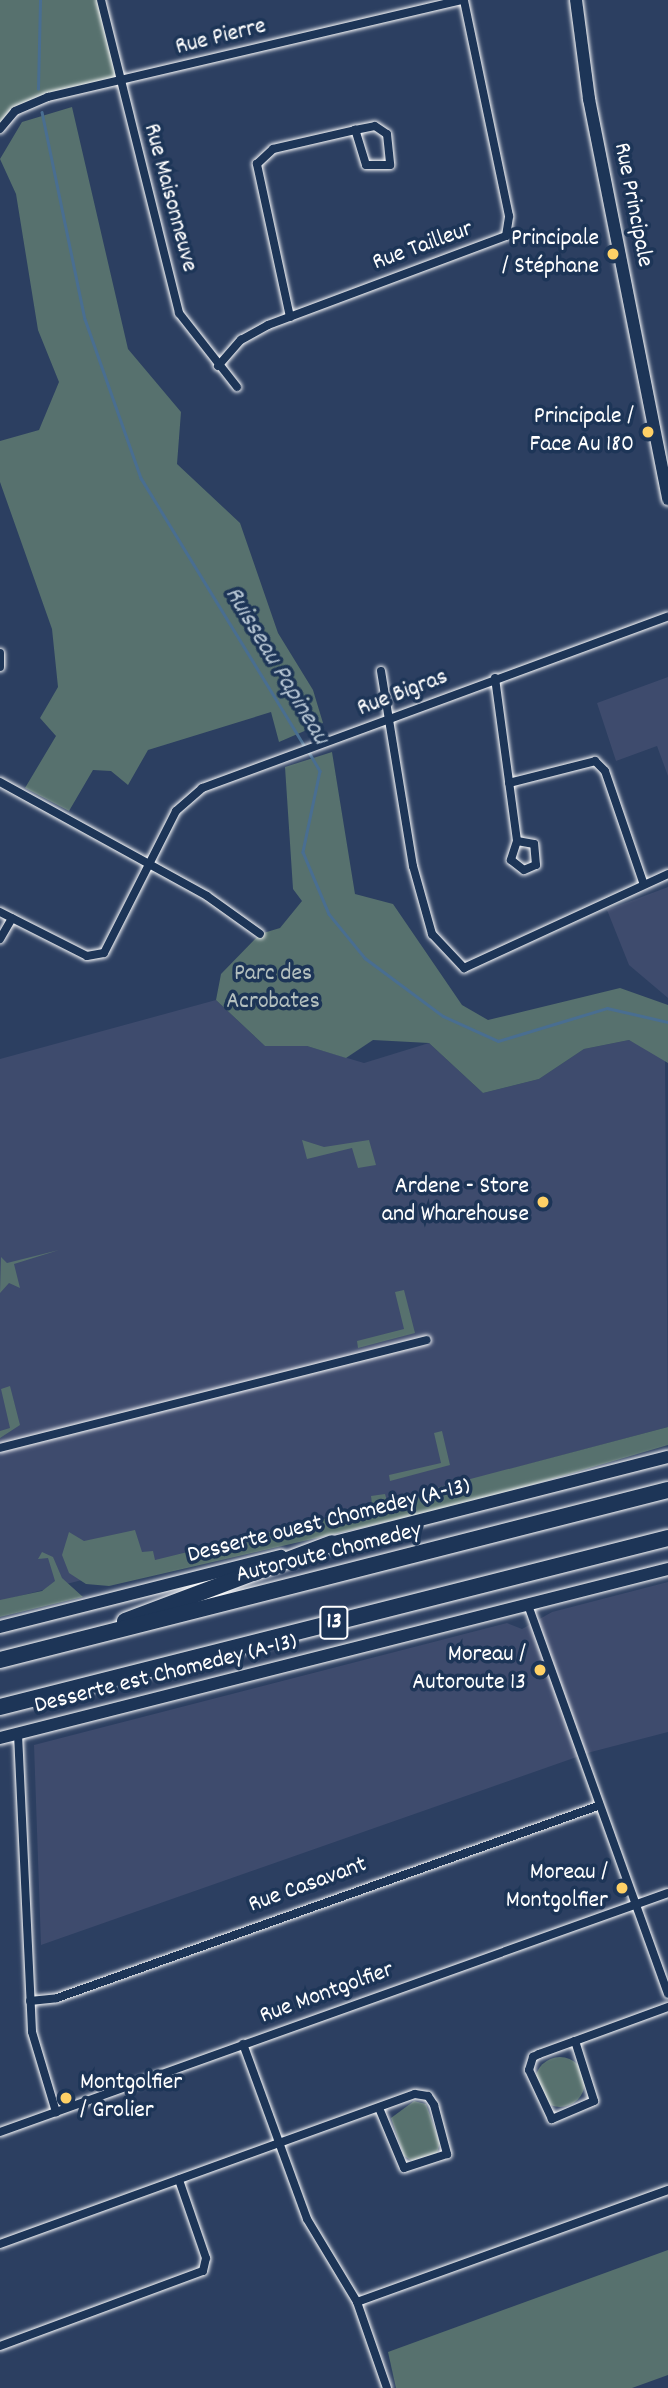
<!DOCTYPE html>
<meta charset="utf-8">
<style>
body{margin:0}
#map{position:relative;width:668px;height:2388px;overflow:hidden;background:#2c3f61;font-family:Dekko,sans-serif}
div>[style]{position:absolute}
.built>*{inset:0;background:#3e4b6d}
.green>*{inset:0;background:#57716e}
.round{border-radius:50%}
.stream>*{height:2.5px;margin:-1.25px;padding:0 1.25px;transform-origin:1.25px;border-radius:1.25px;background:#496e91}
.roads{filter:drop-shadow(0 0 2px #fff) drop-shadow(0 0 2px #fff)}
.street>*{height:8px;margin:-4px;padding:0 4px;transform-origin:4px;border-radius:4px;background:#1d3557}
.secondary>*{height:12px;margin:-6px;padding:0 6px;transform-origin:6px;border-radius:6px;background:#1d3557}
.primary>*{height:12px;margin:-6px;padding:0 6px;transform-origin:6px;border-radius:6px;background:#1d3557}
.highway>*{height:16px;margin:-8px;padding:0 8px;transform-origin:8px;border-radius:8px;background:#1d3557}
.dots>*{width:19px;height:19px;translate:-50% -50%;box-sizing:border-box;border:4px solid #1d3557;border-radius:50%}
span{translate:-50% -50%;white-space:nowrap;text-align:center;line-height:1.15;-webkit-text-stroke:7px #1d3557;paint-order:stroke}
.shield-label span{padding:2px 5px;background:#1d3557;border:2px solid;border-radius:5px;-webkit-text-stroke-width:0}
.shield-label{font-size:23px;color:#fff;font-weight:700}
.street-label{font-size:24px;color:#fff}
.poi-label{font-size:24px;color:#fff}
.right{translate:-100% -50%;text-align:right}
.left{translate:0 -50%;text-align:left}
.park-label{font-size:24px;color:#b3bfbe}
.water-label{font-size:26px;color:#b6c5d3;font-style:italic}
</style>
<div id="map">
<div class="built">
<i style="clip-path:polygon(668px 677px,668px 776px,657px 746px,616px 761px,597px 703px)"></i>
<i style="clip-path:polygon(668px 887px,668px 998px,629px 965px,607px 910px)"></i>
<i style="clip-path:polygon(216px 1000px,265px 1046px,307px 1046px,364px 1063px,429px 1043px,483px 1093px,539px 1079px,584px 1049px,629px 1040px,665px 1058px,668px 1427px,387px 1502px,371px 1497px,372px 1506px,0 1601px,0 1059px)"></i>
<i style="clip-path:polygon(668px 1582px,668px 1732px,591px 1752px,41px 1945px,34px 1745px,507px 1623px,522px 1629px,552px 1612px)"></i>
</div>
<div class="green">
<i style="clip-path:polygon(0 0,101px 0,119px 82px,48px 97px,15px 111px,0 129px)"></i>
<i style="clip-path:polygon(72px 107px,128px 349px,181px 412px,177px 464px,240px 523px,278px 633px,313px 690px,323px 723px,279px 742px,271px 712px,148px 750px,128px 785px,111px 771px,93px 770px,69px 811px,25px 788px,56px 736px,40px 718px,58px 687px,52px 629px,0 482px,0 441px,39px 430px,59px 382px,38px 330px,16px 194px,0 159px,22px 122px)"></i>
<i style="clip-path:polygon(332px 752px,355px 894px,393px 904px,462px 1005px,488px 1020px,620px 988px,668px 1005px,668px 1063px,629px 1040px,584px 1049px,539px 1079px,483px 1093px,429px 1043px,373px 1040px,346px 1058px,307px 1046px,265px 1046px,216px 1000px,221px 974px,260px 934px,280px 928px,302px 901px,293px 889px,285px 767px)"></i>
<i style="clip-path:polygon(302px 1140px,324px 1147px,369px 1140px,376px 1165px,358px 1168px,352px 1148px,307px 1159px)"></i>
<i style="clip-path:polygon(59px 1250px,14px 1264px,20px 1288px,9px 1283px,0 1293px,1px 1257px,7px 1263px)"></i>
<i style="clip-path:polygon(404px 1290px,415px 1333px,358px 1348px,357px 1341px,404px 1329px,395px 1292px)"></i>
<i style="clip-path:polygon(10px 1386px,20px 1425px,0 1438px,0 1431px,10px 1428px,1px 1389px)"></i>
<i style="clip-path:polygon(668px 1427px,668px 1445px,477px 1501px,109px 1586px,86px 1584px,69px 1573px,62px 1555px,69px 1532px,84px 1541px,135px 1530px,142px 1552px,153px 1551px,155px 1560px,372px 1507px,371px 1496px,385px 1494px,387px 1501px)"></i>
<i style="clip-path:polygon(442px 1431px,450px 1465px,390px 1481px,389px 1475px,441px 1463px,434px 1433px)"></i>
<i style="clip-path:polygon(42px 1552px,53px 1557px,62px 1578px,83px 1597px,0 1617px,0 1600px,42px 1591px,55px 1581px,48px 1558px,38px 1559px)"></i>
<i class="round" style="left:535px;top:2057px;width:50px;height:50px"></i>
<i style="clip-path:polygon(414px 2101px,426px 2104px,440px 2143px,437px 2153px,414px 2162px,404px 2156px,391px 2118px)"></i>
<i style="clip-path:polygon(668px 2250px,668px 2375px,632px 2388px,396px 2388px,388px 2352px)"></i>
</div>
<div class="stream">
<i style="left:38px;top:89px;width:89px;rotate:-88.7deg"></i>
<i style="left:42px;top:112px;width:211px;rotate:78.3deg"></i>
<i style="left:85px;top:319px;width:169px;rotate:70.6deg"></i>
<i style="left:141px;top:478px;width:315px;rotate:58.6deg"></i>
<i style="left:309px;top:752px;width:22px;rotate:60deg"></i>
<i style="left:320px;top:771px;width:83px;rotate:101.9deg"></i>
<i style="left:303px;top:852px;width:67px;rotate:67.2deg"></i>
<i style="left:329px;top:914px;width:57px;rotate:50.7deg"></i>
<i style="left:365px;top:958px;width:97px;rotate:36.6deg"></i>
<i style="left:443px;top:1016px;width:60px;rotate:24.4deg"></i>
<i style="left:498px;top:1041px;width:114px;rotate:-16.8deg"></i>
<i style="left:607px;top:1008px;width:63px;rotate:12.9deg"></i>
</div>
<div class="roads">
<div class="street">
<i style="left:101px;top:0;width:323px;rotate:76deg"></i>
<i style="left:179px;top:313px;width:94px;rotate:51.9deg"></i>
<i style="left:0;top:129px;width:23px;rotate:-50deg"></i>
<i style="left:15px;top:111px;width:36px;rotate:-23deg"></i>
<i style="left:48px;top:97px;width:424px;rotate:-13.2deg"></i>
<i style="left:290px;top:317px;width:157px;rotate:-102.2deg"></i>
<i style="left:257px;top:164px;width:22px;rotate:-43deg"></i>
<i style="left:273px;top:149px;width:84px;rotate:-13deg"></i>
<i style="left:355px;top:130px;width:20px;rotate:-11deg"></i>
<i style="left:375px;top:126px;width:14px;rotate:34deg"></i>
<i style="left:387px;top:134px;width:31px;rotate:84deg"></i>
<i style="left:390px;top:165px;width:24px;rotate:180deg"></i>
<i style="left:366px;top:165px;width:37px;rotate:-107deg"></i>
<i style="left:218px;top:366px;width:35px;rotate:-49deg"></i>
<i style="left:241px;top:340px;width:31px;rotate:-29deg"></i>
<i style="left:268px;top:325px;width:254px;rotate:-20.5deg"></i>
<i style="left:506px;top:236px;width:20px;rotate:-81deg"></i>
<i style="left:509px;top:216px;width:221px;rotate:-101.8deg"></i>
<i style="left:0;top:653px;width:14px;rotate:90deg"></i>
<i style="left:381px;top:671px;width:198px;rotate:80.7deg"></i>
<i style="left:413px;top:866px;width:71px;rotate:74.4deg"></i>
<i style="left:432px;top:934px;width:47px;rotate:46.7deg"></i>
<i style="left:464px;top:968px;width:225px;rotate:-24.7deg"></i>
<i style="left:495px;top:678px;width:164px;rotate:82.3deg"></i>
<i style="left:517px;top:841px;width:20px;rotate:108deg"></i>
<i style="left:511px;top:860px;width:16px;rotate:38deg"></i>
<i style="left:524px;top:870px;width:13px;rotate:-23deg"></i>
<i style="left:536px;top:865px;width:21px;rotate:-95deg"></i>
<i style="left:534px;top:844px;width:17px;rotate:-170deg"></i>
<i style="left:0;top:782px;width:236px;rotate:28.8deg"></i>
<i style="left:207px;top:896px;width:65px;rotate:35.6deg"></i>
<i style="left:509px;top:783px;width:89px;rotate:-14.3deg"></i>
<i style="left:595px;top:761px;width:14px;rotate:45deg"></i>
<i style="left:605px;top:771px;width:117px;rotate:71.1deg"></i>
<i style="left:0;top:912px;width:97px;rotate:26.8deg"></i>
<i style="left:87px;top:956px;width:17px;rotate:-10deg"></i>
<i style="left:104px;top:953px;width:159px;rotate:-63.1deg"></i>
<i style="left:176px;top:811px;width:35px;rotate:-41deg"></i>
<i style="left:202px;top:788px;width:496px;rotate:-20.2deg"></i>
<i style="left:0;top:939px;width:24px;rotate:-60deg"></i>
<i style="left:0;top:1448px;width:440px;rotate:-14.2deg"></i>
<i style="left:528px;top:1605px;width:413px;rotate:70.2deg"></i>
<i style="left:18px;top:1734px;width:298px;rotate:87.3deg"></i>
<i style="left:32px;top:2032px;width:84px;rotate:73.3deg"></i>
<i style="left:30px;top:2001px;width:27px;rotate:-6deg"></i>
<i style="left:57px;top:1998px;width:574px;rotate:-19.54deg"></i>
<i style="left:575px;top:2041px;width:63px;rotate:72.4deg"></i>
<i style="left:594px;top:2101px;width:46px;rotate:156.8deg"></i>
<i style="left:552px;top:2119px;width:54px;rotate:-115.1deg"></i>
<i style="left:529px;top:2070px;width:14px;rotate:-73deg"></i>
<i style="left:533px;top:2057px;width:7px;rotate:-27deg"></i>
<i style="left:539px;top:2054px;width:38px;rotate:-20deg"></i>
<i style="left:575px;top:2041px;width:99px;rotate:-20.1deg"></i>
<i style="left:243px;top:2044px;width:186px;rotate:69.9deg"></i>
<i style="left:307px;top:2219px;width:97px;rotate:58.9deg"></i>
<i style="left:357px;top:2302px;width:91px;rotate:70.8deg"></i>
<i style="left:0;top:2132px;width:709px;rotate:-19.69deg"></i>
<i style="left:0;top:2244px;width:441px;rotate:-19.9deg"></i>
<i style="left:415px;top:2094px;width:13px;rotate:9deg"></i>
<i style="left:428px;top:2096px;width:11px;rotate:56deg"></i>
<i style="left:434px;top:2105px;width:51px;rotate:75.1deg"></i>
<i style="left:447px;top:2154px;width:45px;rotate:162deg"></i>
<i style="left:404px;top:2168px;width:65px;rotate:-112.6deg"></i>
<i style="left:357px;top:2302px;width:331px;rotate:-19.8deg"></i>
<i style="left:0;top:2346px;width:216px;rotate:-20.3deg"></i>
<i style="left:203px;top:2271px;width:13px;rotate:-77deg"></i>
<i style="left:206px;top:2258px;width:83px;rotate:-109.1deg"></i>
</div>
<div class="secondary">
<i style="left:576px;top:0;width:100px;rotate:82.5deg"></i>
<i style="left:589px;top:99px;width:408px;rotate:78.8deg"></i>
</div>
<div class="primary">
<i style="left:326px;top:1544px;width:353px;rotate:-14.3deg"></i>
<i style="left:0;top:1627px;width:290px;rotate:-14.2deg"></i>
<i style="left:0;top:1738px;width:689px;rotate:-14.2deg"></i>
</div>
<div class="highway">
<i style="left:125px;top:1621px;width:221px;rotate:-20.6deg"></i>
<i style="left:0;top:1660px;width:689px;rotate:-14.28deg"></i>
<i style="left:0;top:1707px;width:689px;rotate:-14.2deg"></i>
</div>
</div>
<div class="dots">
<i style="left:613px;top:254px;background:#ffd166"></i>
<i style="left:648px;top:432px;background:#ffd166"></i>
<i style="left:543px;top:1202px;background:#ffd166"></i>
<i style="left:540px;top:1670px;background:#ffd166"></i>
<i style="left:622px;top:1888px;background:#ffd166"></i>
<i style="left:66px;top:2098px;background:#ffd166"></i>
</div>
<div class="shield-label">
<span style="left:334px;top:1623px">13</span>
</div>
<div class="street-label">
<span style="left:221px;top:38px;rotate:-14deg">Rue Pierre</span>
<span style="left:169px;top:198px;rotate:75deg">Rue Maisonneuve</span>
<span style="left:632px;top:205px;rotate:79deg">Rue Principale</span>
<span style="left:423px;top:247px;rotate:-20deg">Rue Tailleur</span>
<span style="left:403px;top:694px;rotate:-21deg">Rue Bigras</span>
<span style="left:329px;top:1522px;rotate:-14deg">Desserte ouest Chomedey (A-13)</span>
<span style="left:329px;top:1554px;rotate:-14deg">Autoroute Chomedey</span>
<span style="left:166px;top:1675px;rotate:-14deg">Desserte est Chomedey (A-13)</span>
<span style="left:308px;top:1886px;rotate:-20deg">Rue Casavant</span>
<span style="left:327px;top:1994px;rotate:-20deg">Rue Montgolfier</span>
</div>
<div class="poi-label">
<span class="right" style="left:599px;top:254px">Principale<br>/ Stéphane</span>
<span class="right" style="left:634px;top:432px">Principale /<br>Face Au 180</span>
<span class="right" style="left:529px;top:1202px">Ardene - Store<br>and Wharehouse</span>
<span class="right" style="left:526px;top:1670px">Moreau /<br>Autoroute 13</span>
<span class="right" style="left:608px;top:1888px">Moreau /<br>Montgolfier</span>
<span class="left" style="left:80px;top:2098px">Montgolfier<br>/ Grolier</span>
</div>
<div class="park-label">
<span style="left:273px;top:989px">Parc des<br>Acrobates</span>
</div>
<div class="water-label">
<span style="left:276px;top:666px;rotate:59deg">Ruisseau Papineau</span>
</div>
</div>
